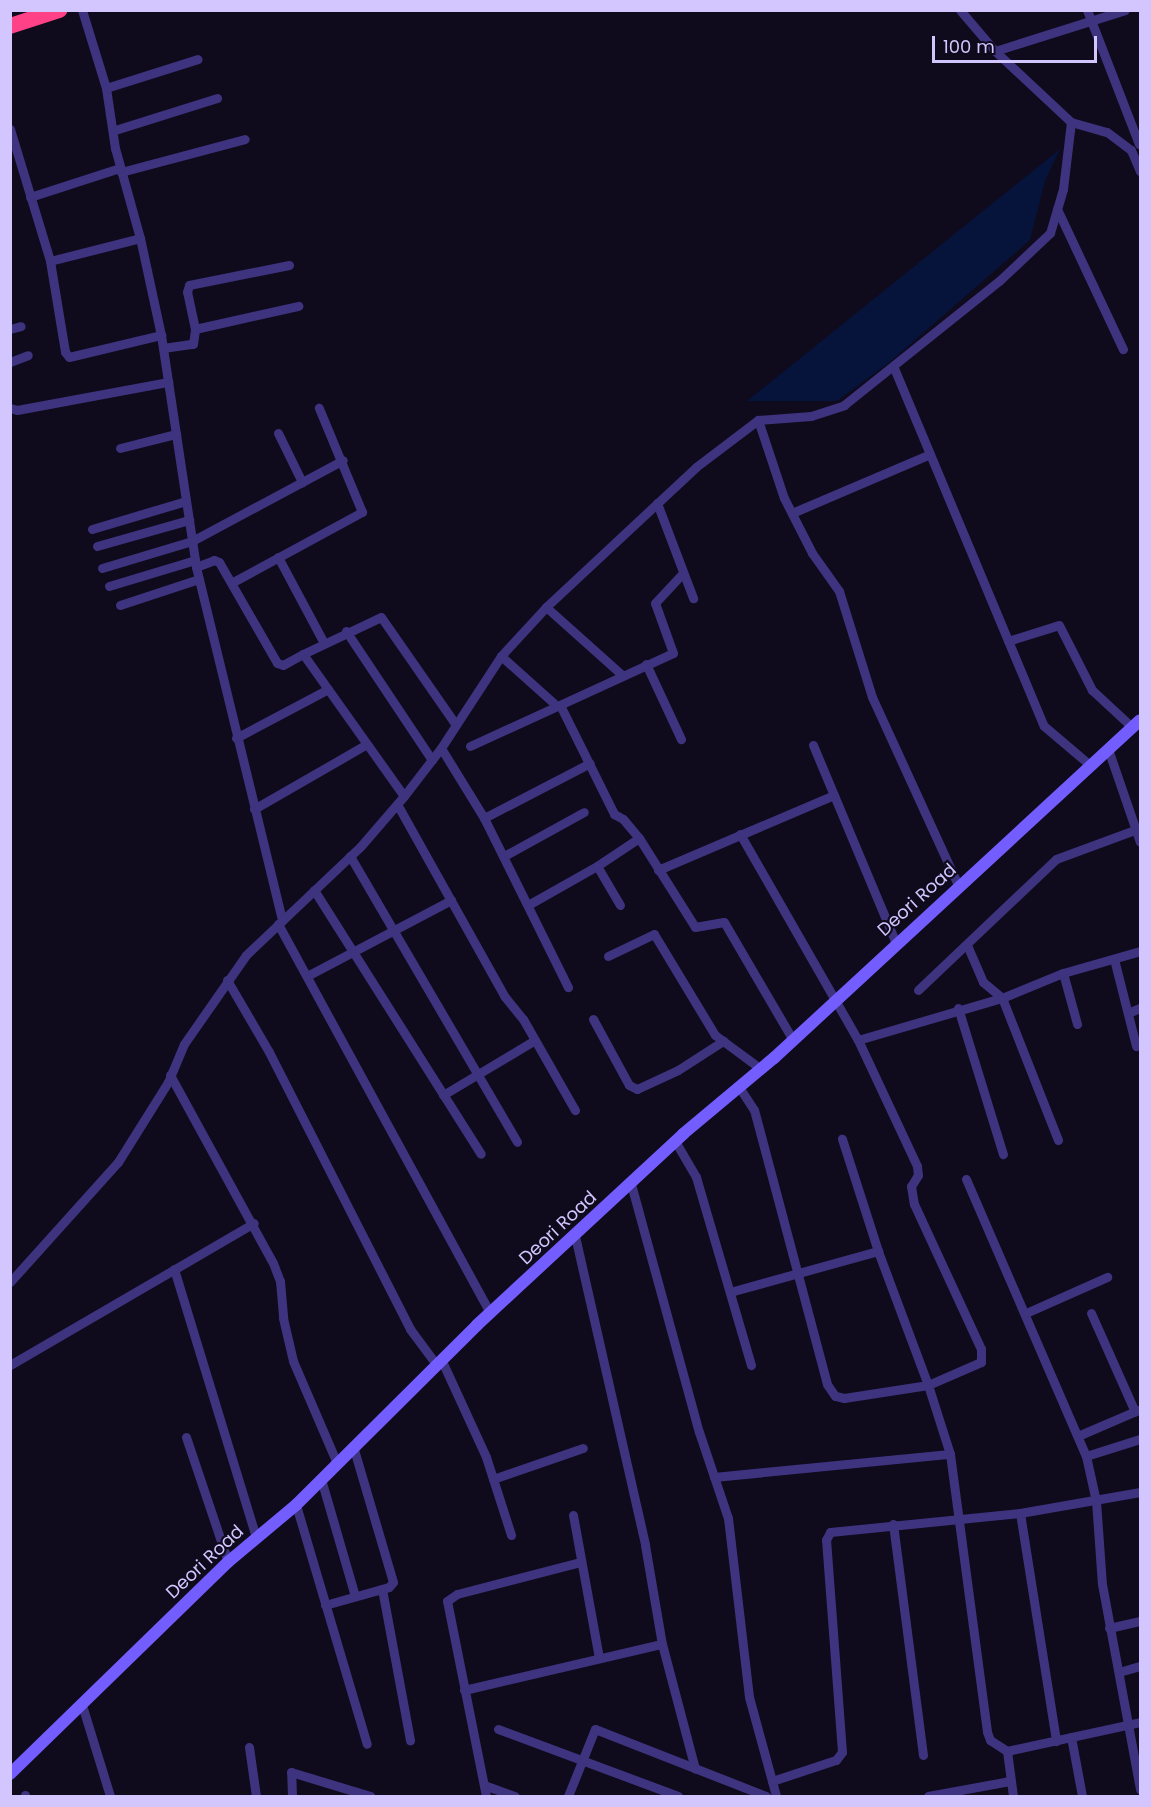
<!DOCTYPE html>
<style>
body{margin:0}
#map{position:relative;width:1151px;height:1807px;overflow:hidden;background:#100a1d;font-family:Poppins,sans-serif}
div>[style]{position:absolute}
.water>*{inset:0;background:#06133a}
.street>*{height:9px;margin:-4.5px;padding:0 4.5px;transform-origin:4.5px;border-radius:4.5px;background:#3e337e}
.secondary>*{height:12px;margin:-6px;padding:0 6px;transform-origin:6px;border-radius:6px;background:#735dff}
.highway>*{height:16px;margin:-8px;padding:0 8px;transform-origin:8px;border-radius:8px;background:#ff4187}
span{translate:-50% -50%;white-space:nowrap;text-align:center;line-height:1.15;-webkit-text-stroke:4.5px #100a1d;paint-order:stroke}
.street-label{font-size:18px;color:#d3c6ff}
.frame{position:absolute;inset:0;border:12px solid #d3c6ff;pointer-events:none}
.scale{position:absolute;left:932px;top:36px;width:165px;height:27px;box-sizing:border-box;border:3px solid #d3c6ff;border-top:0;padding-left:8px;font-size:18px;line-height:21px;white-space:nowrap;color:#d3c6ff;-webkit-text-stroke:4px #100a1d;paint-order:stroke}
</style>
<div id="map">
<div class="water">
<i style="clip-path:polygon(1060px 149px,1045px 181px,1030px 240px,890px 362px,837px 401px,747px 401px)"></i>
</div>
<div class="street">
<i style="left:82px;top:10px;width:82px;rotate:72.9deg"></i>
<i style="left:106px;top:88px;width:61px;rotate:81.5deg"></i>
<i style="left:115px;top:148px;width:93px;rotate:74.5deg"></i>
<i style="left:140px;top:238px;width:99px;rotate:77.8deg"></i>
<i style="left:161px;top:335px;width:235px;rotate:81.4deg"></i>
<i style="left:196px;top:567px;width:364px;rotate:76.3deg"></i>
<i style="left:960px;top:10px;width:54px;rotate:49.5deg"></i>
<i style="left:995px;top:51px;width:104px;rotate:43.1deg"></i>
<i style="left:1071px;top:122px;width:37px;rotate:16deg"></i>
<i style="left:1107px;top:132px;width:30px;rotate:37deg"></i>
<i style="left:1131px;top:150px;width:23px;rotate:67deg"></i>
<i style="left:1087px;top:10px;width:144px;rotate:68.8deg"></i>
<i style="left:995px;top:51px;width:136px;rotate:-17.5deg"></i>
<i style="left:106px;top:88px;width:96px;rotate:-17.5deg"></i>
<i style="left:10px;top:129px;width:138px;rotate:73.1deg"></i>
<i style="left:50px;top:261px;width:93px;rotate:-14.3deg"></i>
<i style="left:115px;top:130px;width:107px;rotate:-17.4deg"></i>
<i style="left:121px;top:172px;width:128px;rotate:-14.9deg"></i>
<i style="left:30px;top:197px;width:95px;rotate:-17.9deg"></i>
<i style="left:1057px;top:209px;width:155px;rotate:64.8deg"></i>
<i style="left:50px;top:261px;width:92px;rotate:80.6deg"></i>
<i style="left:65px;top:352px;width:6px;rotate:51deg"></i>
<i style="left:69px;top:357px;width:95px;rotate:-13.4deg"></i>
<i style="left:10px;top:329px;width:11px;rotate:-15deg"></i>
<i style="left:195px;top:329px;width:106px;rotate:-12.6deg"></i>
<i style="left:163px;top:348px;width:30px;rotate:-8deg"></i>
<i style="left:193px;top:344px;width:15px;rotate:-82deg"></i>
<i style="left:195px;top:329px;width:38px;rotate:-102deg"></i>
<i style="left:187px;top:292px;width:7px;rotate:-74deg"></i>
<i style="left:189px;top:285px;width:102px;rotate:-11.3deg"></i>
<i style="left:10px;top:362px;width:19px;rotate:-21deg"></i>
<i style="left:894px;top:368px;width:388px;rotate:67.3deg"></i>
<i style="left:1044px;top:726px;width:60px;rotate:40.3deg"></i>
<i style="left:10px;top:408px;width:7px;rotate:16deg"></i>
<i style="left:17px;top:410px;width:154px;rotate:-10.5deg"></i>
<i style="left:758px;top:420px;width:82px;rotate:71.6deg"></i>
<i style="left:784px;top:498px;width:62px;rotate:63deg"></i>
<i style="left:812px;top:553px;width:47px;rotate:54.6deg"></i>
<i style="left:839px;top:591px;width:111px;rotate:72.7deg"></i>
<i style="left:872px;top:697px;width:209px;rotate:65.4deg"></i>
<i style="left:278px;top:433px;width:55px;rotate:63.9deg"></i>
<i style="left:120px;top:448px;width:58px;rotate:-14deg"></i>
<i style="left:657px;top:503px;width:102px;rotate:69.2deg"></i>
<i style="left:792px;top:513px;width:150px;rotate:-23.1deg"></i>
<i style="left:92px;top:529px;width:98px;rotate:-16.6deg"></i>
<i style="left:97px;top:546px;width:96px;rotate:-15.8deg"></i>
<i style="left:278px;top:557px;width:98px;rotate:61.9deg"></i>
<i style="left:196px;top:567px;width:19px;rotate:-21deg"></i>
<i style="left:214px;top:560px;width:5px;rotate:22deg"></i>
<i style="left:219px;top:562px;width:116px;rotate:60.1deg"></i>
<i style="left:277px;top:663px;width:6px;rotate:18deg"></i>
<i style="left:283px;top:665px;width:23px;rotate:-29deg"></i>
<i style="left:303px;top:654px;width:174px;rotate:54.6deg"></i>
<i style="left:102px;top:568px;width:94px;rotate:-16.7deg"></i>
<i style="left:192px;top:541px;width:171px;rotate:-28.2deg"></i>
<i style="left:233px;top:582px;width:147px;rotate:-28.5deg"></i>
<i style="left:362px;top:512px;width:113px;rotate:-112.5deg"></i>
<i style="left:109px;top:586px;width:90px;rotate:-16.8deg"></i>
<i style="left:120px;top:605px;width:83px;rotate:-18.2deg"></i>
<i style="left:546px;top:607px;width:102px;rotate:41.8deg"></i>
<i style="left:346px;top:631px;width:155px;rotate:56.3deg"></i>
<i style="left:1008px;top:641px;width:53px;rotate:-17.4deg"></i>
<i style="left:1059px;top:625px;width:73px;rotate:63.1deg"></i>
<i style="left:1092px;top:690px;width:54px;rotate:42.8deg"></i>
<i style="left:303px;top:654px;width:86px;rotate:-25.4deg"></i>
<i style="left:381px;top:617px;width:131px;rotate:55.2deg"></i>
<i style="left:501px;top:656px;width:75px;rotate:41.8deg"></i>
<i style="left:646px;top:664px;width:83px;rotate:65deg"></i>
<i style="left:560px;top:705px;width:122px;rotate:63.6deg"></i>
<i style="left:614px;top:814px;width:10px;rotate:29deg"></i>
<i style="left:623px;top:819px;width:25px;rotate:50deg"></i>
<i style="left:236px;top:738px;width:104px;rotate:-28deg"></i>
<i style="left:813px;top:745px;width:215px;rotate:67.3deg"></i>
<i style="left:470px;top:746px;width:223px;rotate:-24.6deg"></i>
<i style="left:673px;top:653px;width:53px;rotate:-109.8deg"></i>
<i style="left:655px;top:603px;width:41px;rotate:-47deg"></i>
<i style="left:441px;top:748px;width:82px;rotate:58.4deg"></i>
<i style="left:484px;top:818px;width:189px;rotate:63.6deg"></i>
<i style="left:1108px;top:749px;width:98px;rotate:71deg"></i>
<i style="left:397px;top:804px;width:221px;rotate:60.8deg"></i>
<i style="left:505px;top:997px;width:28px;rotate:51deg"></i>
<i style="left:523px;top:1019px;width:105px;rotate:60.3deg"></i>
<i style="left:254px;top:809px;width:130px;rotate:-29.9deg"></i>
<i style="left:484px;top:818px;width:119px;rotate:-27.4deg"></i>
<i style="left:740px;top:834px;width:237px;rotate:60.2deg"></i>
<i style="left:858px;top:1040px;width:139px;rotate:64.9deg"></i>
<i style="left:917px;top:1166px;width:9px;rotate:84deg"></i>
<i style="left:918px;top:1175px;width:13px;rotate:122deg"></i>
<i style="left:911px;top:1186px;width:18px;rotate:81deg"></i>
<i style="left:914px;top:1204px;width:160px;rotate:65.2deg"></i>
<i style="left:981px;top:1349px;width:13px;rotate:90deg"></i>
<i style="left:981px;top:1362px;width:58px;rotate:156.5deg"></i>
<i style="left:928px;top:1385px;width:143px;rotate:-110.5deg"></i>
<i style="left:878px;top:1251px;width:118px;rotate:-107.8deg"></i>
<i style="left:350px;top:856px;width:331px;rotate:59.7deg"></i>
<i style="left:504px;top:856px;width:91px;rotate:-28.8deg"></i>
<i style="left:658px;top:870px;width:191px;rotate:-23.1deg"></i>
<i style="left:314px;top:890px;width:312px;rotate:57.7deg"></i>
<i style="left:528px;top:905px;width:79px;rotate:-29.5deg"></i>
<i style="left:620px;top:905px;width:45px;rotate:-120.5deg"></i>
<i style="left:597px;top:866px;width:50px;rotate:-33.7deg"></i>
<i style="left:639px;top:838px;width:105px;rotate:57.8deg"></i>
<i style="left:695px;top:927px;width:29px;rotate:-10deg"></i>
<i style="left:724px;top:922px;width:137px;rotate:59.7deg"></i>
<i style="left:278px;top:924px;width:443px;rotate:61.4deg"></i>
<i style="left:967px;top:945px;width:40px;rotate:66.6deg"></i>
<i style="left:983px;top:982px;width:25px;rotate:40deg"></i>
<i style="left:608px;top:956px;width:51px;rotate:-25.6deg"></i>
<i style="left:654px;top:934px;width:118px;rotate:58.9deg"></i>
<i style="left:715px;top:1035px;width:57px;rotate:36.5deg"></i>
<i style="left:1114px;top:959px;width:90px;rotate:75.8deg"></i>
<i style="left:1063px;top:973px;width:53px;rotate:74.6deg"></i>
<i style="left:307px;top:976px;width:163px;rotate:-27.8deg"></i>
<i style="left:227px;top:980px;width:83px;rotate:59.7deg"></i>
<i style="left:269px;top:1052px;width:311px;rotate:63deg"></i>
<i style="left:410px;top:1329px;width:44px;rotate:53.4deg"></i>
<i style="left:918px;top:990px;width:190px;rotate:-43.5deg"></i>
<i style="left:1056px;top:859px;width:86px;rotate:-20.3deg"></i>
<i style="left:958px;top:1008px;width:153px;rotate:72.9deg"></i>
<i style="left:1128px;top:1013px;width:13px;rotate:-23deg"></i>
<i style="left:593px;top:1019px;width:75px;rotate:61.4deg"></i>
<i style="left:629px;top:1085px;width:9px;rotate:27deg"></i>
<i style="left:637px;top:1089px;width:45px;rotate:-24.9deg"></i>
<i style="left:678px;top:1070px;width:54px;rotate:-32.8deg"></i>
<i style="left:858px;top:1040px;width:150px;rotate:-16.3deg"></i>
<i style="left:170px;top:1075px;width:214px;rotate:61.3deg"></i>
<i style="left:273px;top:1263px;width:19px;rotate:69deg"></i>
<i style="left:280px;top:1281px;width:37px;rotate:85deg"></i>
<i style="left:283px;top:1318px;width:44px;rotate:76.9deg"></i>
<i style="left:293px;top:1361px;width:111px;rotate:66.7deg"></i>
<i style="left:443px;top:1095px;width:107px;rotate:-30.9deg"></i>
<i style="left:1058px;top:1140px;width:153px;rotate:-111.5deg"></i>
<i style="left:1002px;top:998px;width:66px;rotate:-22.3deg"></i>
<i style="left:1063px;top:973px;width:80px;rotate:-15.9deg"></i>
<i style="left:675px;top:1141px;width:42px;rotate:59.7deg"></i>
<i style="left:696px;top:1177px;width:196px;rotate:73.7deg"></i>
<i style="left:966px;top:1179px;width:302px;rotate:66.6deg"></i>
<i style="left:1086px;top:1456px;width:46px;rotate:77.5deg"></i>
<i style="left:1096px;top:1501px;width:83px;rotate:85.9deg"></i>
<i style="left:1102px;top:1584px;width:209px;rotate:79.5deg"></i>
<i style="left:631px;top:1184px;width:257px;rotate:74.7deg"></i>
<i style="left:699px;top:1432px;width:91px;rotate:71.4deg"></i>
<i style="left:728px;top:1518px;width:180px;rotate:83.3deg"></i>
<i style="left:749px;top:1697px;width:103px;rotate:74.7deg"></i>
<i style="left:575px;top:1236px;width:317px;rotate:77.2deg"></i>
<i style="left:645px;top:1545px;width:100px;rotate:80.3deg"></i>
<i style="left:662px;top:1644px;width:129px;rotate:75.2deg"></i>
<i style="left:174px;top:1269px;width:281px;rotate:73deg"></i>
<i style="left:10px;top:1282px;width:161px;rotate:-48deg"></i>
<i style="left:118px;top:1162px;width:94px;rotate:-58deg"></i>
<i style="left:168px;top:1082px;width:41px;rotate:-67.2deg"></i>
<i style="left:184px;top:1044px;width:108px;rotate:-55.1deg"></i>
<i style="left:246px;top:955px;width:157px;rotate:-43.5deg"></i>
<i style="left:360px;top:847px;width:67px;rotate:-49.2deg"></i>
<i style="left:404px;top:796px;width:61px;rotate:-52.4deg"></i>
<i style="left:441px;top:748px;width:110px;rotate:-56.9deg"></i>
<i style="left:501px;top:656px;width:67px;rotate:-47.4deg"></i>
<i style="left:546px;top:607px;width:205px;rotate:-43deg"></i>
<i style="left:696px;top:467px;width:78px;rotate:-37.2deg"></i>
<i style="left:758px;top:420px;width:53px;rotate:-4.3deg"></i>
<i style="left:811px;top:416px;width:35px;rotate:-18deg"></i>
<i style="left:844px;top:405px;width:198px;rotate:-38.7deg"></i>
<i style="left:999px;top:281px;width:70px;rotate:-43.3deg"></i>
<i style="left:1050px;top:233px;width:46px;rotate:-73.5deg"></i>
<i style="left:1063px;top:189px;width:67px;rotate:-83.2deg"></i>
<i style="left:730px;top:1292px;width:154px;rotate:-15.5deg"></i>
<i style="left:1026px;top:1313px;width:89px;rotate:-24deg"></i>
<i style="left:1091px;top:1313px;width:108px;rotate:66deg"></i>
<i style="left:441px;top:1359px;width:108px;rotate:65.3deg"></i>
<i style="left:486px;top:1457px;width:82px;rotate:72.2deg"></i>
<i style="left:10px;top:1365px;width:282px;rotate:-30.2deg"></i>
<i style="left:1080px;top:1435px;width:63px;rotate:-23.3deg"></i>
<i style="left:186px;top:1437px;width:132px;rotate:71.4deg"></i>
<i style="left:950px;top:1454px;width:280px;rotate:82.4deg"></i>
<i style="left:987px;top:1732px;width:9px;rotate:69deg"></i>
<i style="left:990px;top:1740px;width:20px;rotate:33deg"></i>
<i style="left:1086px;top:1456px;width:57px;rotate:-17.5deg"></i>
<i style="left:714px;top:1477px;width:237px;rotate:-5.6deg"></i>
<i style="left:950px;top:1454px;width:72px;rotate:-107.7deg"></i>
<i style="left:928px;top:1385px;width:85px;rotate:171.2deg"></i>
<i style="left:844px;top:1398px;width:9px;rotate:-167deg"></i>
<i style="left:835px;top:1396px;width:14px;rotate:-124deg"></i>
<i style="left:827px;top:1384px;width:284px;rotate:-104.9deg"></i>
<i style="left:754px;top:1110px;width:27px;rotate:-123deg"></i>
<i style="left:321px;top:1479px;width:122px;rotate:73.8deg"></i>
<i style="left:493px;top:1479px;width:95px;rotate:-19deg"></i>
<i style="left:296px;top:1505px;width:249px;rotate:73.5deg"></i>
<i style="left:1020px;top:1513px;width:231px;rotate:81deg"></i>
<i style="left:573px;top:1515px;width:145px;rotate:79.7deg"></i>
<i style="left:893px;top:1524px;width:233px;rotate:82.6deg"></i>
<i style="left:382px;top:1589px;width:154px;rotate:79.5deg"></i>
<i style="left:325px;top:1605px;width:66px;rotate:-15.7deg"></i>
<i style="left:389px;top:1587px;width:6px;rotate:-51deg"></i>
<i style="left:393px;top:1582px;width:142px;rotate:-106.4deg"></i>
<i style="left:1109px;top:1628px;width:32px;rotate:-13deg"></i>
<i style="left:1119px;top:1672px;width:22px;rotate:-16deg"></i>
<i style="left:464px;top:1690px;width:203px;rotate:-13.1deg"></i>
<i style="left:82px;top:1705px;width:95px;rotate:72.9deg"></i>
<i style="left:498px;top:1729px;width:192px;rotate:20.4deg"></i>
<i style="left:1071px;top:1737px;width:60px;rotate:79.4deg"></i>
<i style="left:249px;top:1747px;width:49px;rotate:81.9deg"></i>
<i style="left:772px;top:1781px;width:67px;rotate:-18.2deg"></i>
<i style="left:836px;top:1760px;width:10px;rotate:-53deg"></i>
<i style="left:842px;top:1752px;width:213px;rotate:-94.3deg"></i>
<i style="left:826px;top:1540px;width:9px;rotate:-63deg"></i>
<i style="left:830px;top:1532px;width:191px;rotate:-5.7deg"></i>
<i style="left:1020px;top:1513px;width:122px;rotate:-9.9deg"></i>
<i style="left:484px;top:1785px;width:33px;rotate:20deg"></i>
<i style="left:25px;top:1795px;width:1px;rotate:90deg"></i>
<i style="left:292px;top:1796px;width:24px;rotate:-92deg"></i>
<i style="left:291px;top:1772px;width:83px;rotate:16.9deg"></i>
<i style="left:486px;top:1796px;width:199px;rotate:-101.3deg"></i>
<i style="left:447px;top:1601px;width:12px;rotate:-35deg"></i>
<i style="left:457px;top:1594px;width:128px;rotate:-14.5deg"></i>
<i style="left:568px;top:1796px;width:72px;rotate:-68.1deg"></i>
<i style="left:595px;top:1729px;width:184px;rotate:21.4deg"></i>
<i style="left:928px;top:1796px;width:83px;rotate:-10.4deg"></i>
<i style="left:1013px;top:1796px;width:45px;rotate:-97.6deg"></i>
<i style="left:1007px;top:1751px;width:136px;rotate:-12.3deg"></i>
</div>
<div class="secondary">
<i style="left:10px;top:1774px;width:304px;rotate:-44.2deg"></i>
<i style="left:228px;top:1562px;width:89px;rotate:-40deg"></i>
<i style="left:296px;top:1505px;width:255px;rotate:-44.8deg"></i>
<i style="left:477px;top:1325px;width:281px;rotate:-42.8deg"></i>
<i style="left:683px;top:1134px;width:119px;rotate:-39.9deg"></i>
<i style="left:774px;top:1058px;width:498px;rotate:-42.7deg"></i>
</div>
<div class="highway">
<i style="left:10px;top:26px;width:52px;rotate:-18.1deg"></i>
</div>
<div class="street-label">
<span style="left:917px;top:900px;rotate:-42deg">Deori Road</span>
<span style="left:558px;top:1228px;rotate:-43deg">Deori Road</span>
<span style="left:205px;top:1562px;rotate:-43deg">Deori Road</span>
</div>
<div class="frame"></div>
<div class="scale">100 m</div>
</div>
